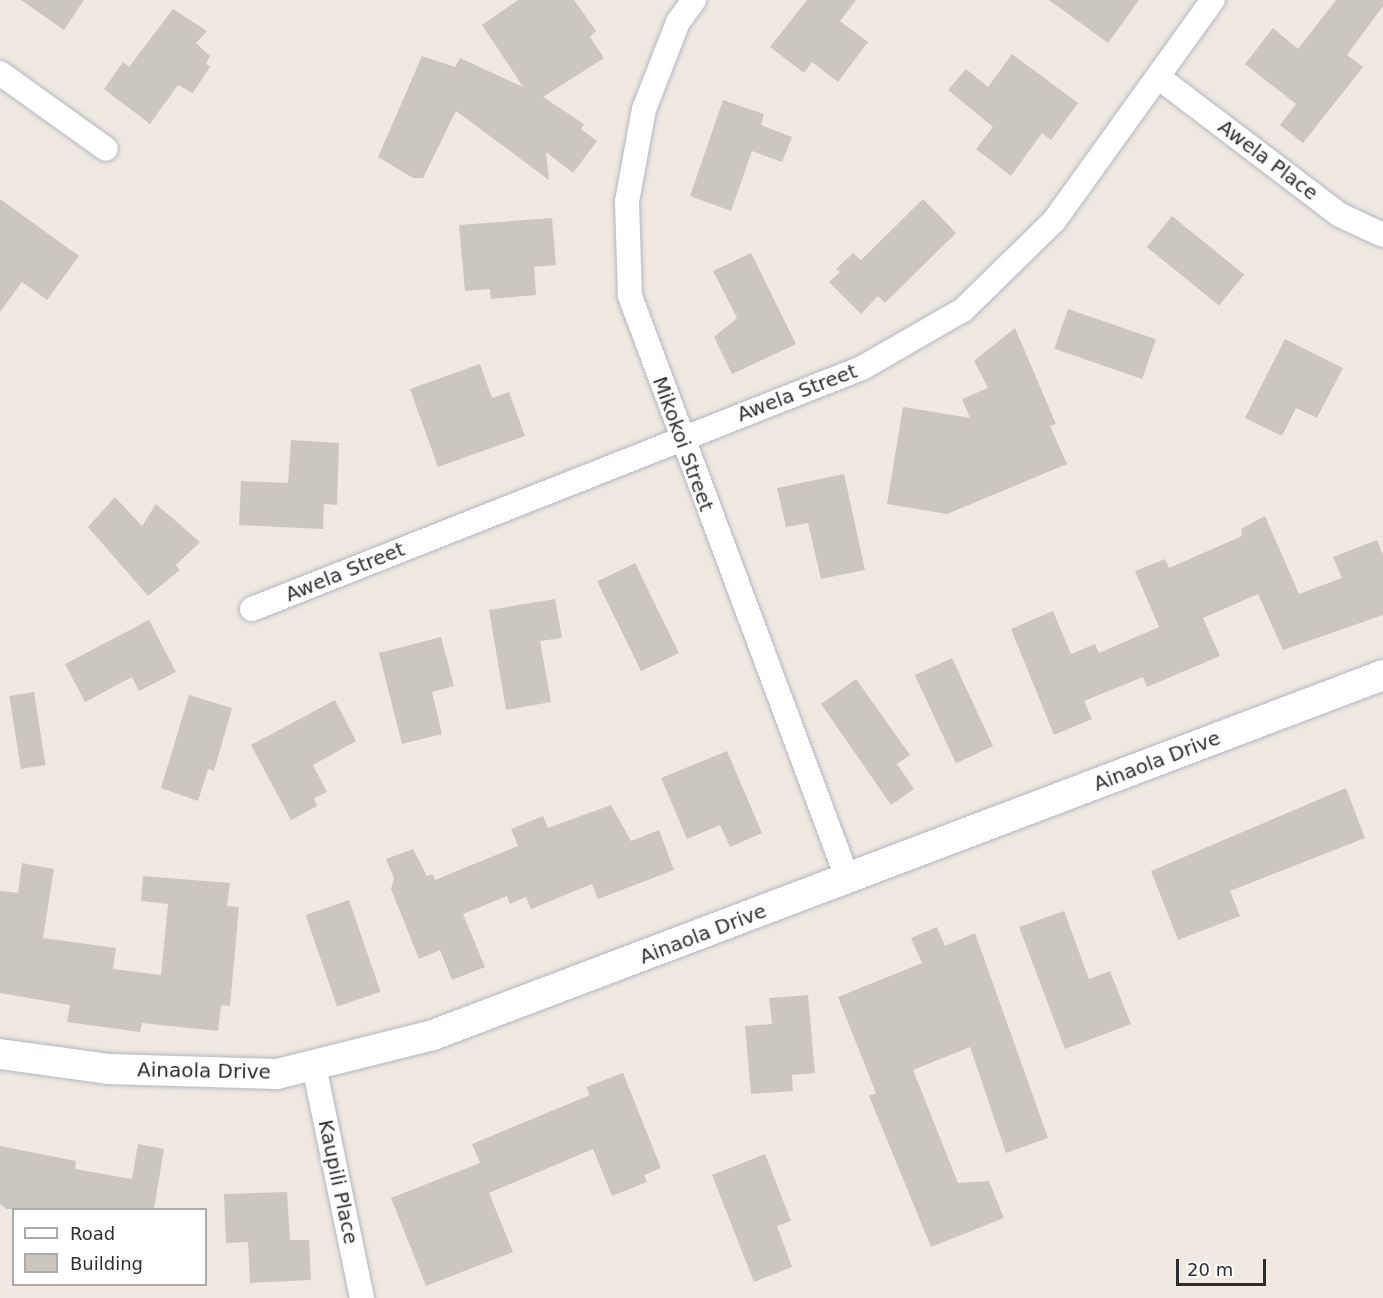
<!DOCTYPE html>
<style>
body{margin:0}
#map{position:relative;width:1383px;height:1298px;overflow:hidden;background:#efe9e1;font-family:"DejaVu Sans",sans-serif}
div>[style]{position:absolute}
.building>*{inset:0;background:#cbc7bf;transform-origin:0 0}
.roads{filter:drop-shadow(0 0 2px #b4b7c1) drop-shadow(0 0 2px #b4b7c1)}
.minor>*{height:24px;margin:-12px;padding:0 12px;transform-origin:12px;border-radius:12px;background:#fff}
.tertiary>*{height:30px;margin:-15px;padding:0 15px;transform-origin:15px;border-radius:15px;background:#fff}
span{translate:-50% -50%;white-space:nowrap;text-align:center;line-height:1.15;-webkit-text-stroke:4.5px #fff;paint-order:stroke}
.street-label{font-size:20px;color:#2e2e2e}
.legend{position:absolute;left:12px;top:1208px;width:195px;height:78px;box-sizing:border-box;background:#fff;border:2px solid #ababab;margin:0;padding:8px 10px;list-style:none;font-size:18px;color:#2e2e2e}
.legend li{display:flex;align-items:center;gap:12px;height:30px}
.legend b{width:30px;border:2px solid #ababab}
.scale{position:absolute;left:1176px;top:1259px;width:90px;height:27px;box-sizing:border-box;border:3px solid #2e2e2e;border-top:0;padding-left:8px;font-size:18px;line-height:21px;white-space:nowrap;color:#2e2e2e;-webkit-text-stroke:4px #fff;paint-order:stroke}
</style>
<div id="map">
<div class="building">
<i style="clip-path:polygon(21px 0,84px 0,64px 30px)"></i>
<i style="clip-path:polygon(518px 0,574px 0,596px 31px,590px 37px,604px 58px,543px 97px,584px 124px,581px 129px,597px 141px,573px 173px,546px 152px,549px 180px,456px 111px,423px 178px,413px 178px,378px 157px,422px 56px,455px 67px,460px 58px,523px 87px,482px 25px)"></i>
<i style="clip-path:polygon(807px 0,856px 0,840px 21px,868px 42px,838px 82px,812px 62px,804px 73px,770px 47px)"></i>
<i style="clip-path:polygon(1049px 0,1139px 0,1108px 43px)"></i>
<i style="clip-path:polygon(1336px 0,1383px 0,1383px 6px,1347px 55px,1363px 67px,1303px 143px,1280px 125px,1296px 104px,1245px 64px,1273px 28px,1298px 49px)"></i>
<i style="clip-path:polygon(173px 9px,207px 31px,196px 43px,210px 56px,206px 63px,210px 67px,193px 93px,178px 85px,150px 124px,104px 89px,123px 62px,129px 67px)"></i>
<i style="clip-path:polygon(1012px 54px,1078px 103px,1051px 140px,1042px 133px,1011px 176px,976px 149px,993px 127px,948px 90px,966px 69px,988px 87px)"></i>
<i style="clip-path:polygon(723px 100px,764px 114px,761px 125px,792px 137px,782px 162px,752px 151px,731px 211px,690px 196px)"></i>
<i style="clip-path:polygon(0 199px,79px 256px,47px 300px,22px 282px,0 312px)"></i>
<i style="clip-path:polygon(923px 199px,956px 233px,885px 303px,878px 296px,861px 314px,829px 282px,840px 272px,836px 269px,853px 253px,861px 260px)"></i>
<i style="left:1172px;top:216px;width:93px;height:40px;rotate:39deg"></i>
<i style="clip-path:polygon(552px 218px,556px 265px,534px 267px,536px 295px,491px 299px,490px 289px,465px 291px,459px 225px)"></i>
<i style="clip-path:polygon(751px 253px,796px 344px,732px 374px,714px 337px,737px 318px,713px 271px)"></i>
<i style="left:1068px;top:309px;width:93px;height:42px;rotate:19deg"></i>
<i style="clip-path:polygon(1015px 328px,1056px 424px,1050px 426px,1067px 464px,947px 514px,887px 504px,903px 407px,970px 418px,962px 399px,988px 388px,974px 361px)"></i>
<i style="clip-path:polygon(1285px 339px,1343px 368px,1317px 418px,1296px 408px,1282px 436px,1245px 418px)"></i>
<i style="clip-path:polygon(480px 364px,492px 398px,509px 392px,525px 436px,438px 467px,410px 389px)"></i>
<i style="clip-path:polygon(291px 440px,339px 443px,337px 505px,324px 504px,323px 529px,239px 525px,241px 481px,288px 483px)"></i>
<i style="clip-path:polygon(844px 474px,865px 570px,821px 579px,808px 523px,786px 527px,777px 488px)"></i>
<i style="clip-path:polygon(115px 497px,142px 526px,156px 504px,200px 542px,176px 565px,180px 570px,148px 596px,88px 527px)"></i>
<i style="clip-path:polygon(1265px 516px,1299px 594px,1342px 578px,1333px 557px,1377px 540px,1383px 555px,1383px 615px,1283px 650px,1258px 594px,1203px 618px,1220px 656px,1147px 687px,1143px 677px,1084px 701px,1092px 719px,1054px 735px,1011px 629px,1053px 611px,1071px 654px,1095px 644px,1099px 653px,1159px 627px,1135px 571px,1165px 559px,1169px 568px,1242px 536px,1241px 529px)"></i>
<i style="left:635px;top:563px;width:100px;height:42px;rotate:64deg"></i>
<i style="clip-path:polygon(555px 599px,562px 638px,540px 641px,551px 702px,506px 710px,489px 610px)"></i>
<i style="clip-path:polygon(149px 620px,176px 672px,139px 691px,132px 677px,85px 702px,65px 664px)"></i>
<i style="clip-path:polygon(441px 637px,454px 686px,432px 692px,442px 734px,402px 744px,379px 653px)"></i>
<i style="left:952px;top:658px;width:97px;height:41px;rotate:65deg"></i>
<i style="clip-path:polygon(856px 679px,910px 755px,897px 764px,914px 789px,891px 805px,821px 704px)"></i>
<i style="left:34px;top:692px;width:74px;height:25px;rotate:81deg"></i>
<i style="clip-path:polygon(189px 695px,232px 708px,214px 771px,208px 769px,198px 801px,161px 788px)"></i>
<i style="clip-path:polygon(335px 700px,356px 741px,313px 765px,327px 792px,314px 798px,317px 806px,291px 820px,251px 745px)"></i>
<i style="clip-path:polygon(727px 751px,762px 833px,730px 847px,720px 825px,687px 839px,661px 778px)"></i>
<i style="clip-path:polygon(1346px 788px,1365px 838px,1230px 891px,1240px 916px,1178px 940px,1151px 871px)"></i>
<i style="clip-path:polygon(611px 805px,631px 841px,659px 830px,674px 870px,598px 899px,592px 884px,531px 909px,526px 897px,510px 904px,507px 896px,463px 914px,485px 967px,452px 980px,440px 950px,419px 959px,391px 889px,394px 878px,386px 859px,413px 849px,427px 876px,433px 874px,435px 880px,518px 846px,511px 829px,543px 816px,548px 828px)"></i>
<i style="clip-path:polygon(22px 863px,54px 869px,43px 938px,116px 948px,113px 969px,161px 975px,168px 904px,141px 901px,143px 876px,230px 883px,227px 906px,239px 907px,230px 1006px,221px 1005px,218px 1031px,142px 1023px,140px 1032px,67px 1022px,70px 1005px,0 993px,0 891px,18px 893px)"></i>
<i style="left:349px;top:900px;width:97px;height:46px;rotate:71deg"></i>
<i style="clip-path:polygon(1064px 911px,1089px 979px,1110px 971px,1131px 1024px,1065px 1049px,1019px 927px)"></i>
<i style="clip-path:polygon(937px 927px,945px 946px,975px 933px,1048px 1138px,1006px 1153px,970px 1047px,913px 1070px,958px 1183px,989px 1181px,1004px 1218px,931px 1247px,869px 1096px,876px 1093px,838px 997px,922px 963px,911px 938px)"></i>
<i style="clip-path:polygon(808px 995px,815px 1073px,792px 1075px,793px 1091px,751px 1094px,745px 1026px,772px 1024px,769px 998px)"></i>
<i style="clip-path:polygon(623px 1073px,661px 1168px,644px 1175px,647px 1182px,612px 1196px,593px 1149px,489px 1193px,513px 1252px,426px 1286px,391px 1198px,480px 1163px,472px 1144px,590px 1095px,586px 1087px)"></i>
<i style="clip-path:polygon(138px 1144px,164px 1149px,154px 1209px,7px 1209px,0 1204px,0 1146px,76px 1161px,75px 1169px,132px 1179px)"></i>
<i style="clip-path:polygon(765px 1154px,791px 1221px,777px 1226px,792px 1267px,754px 1282px,712px 1175px)"></i>
<i style="clip-path:polygon(287px 1192px,290px 1240px,309px 1240px,311px 1280px,250px 1283px,248px 1242px,226px 1243px,224px 1194px)"></i>
</div>
<div class="roads">
<div class="minor">
<i style="left:694px;top:0;width:27px;rotate:126deg"></i>
<i style="left:678px;top:22px;width:93px;rotate:111.3deg"></i>
<i style="left:644px;top:109px;width:95px;rotate:100.4deg"></i>
<i style="left:627px;top:202px;width:94px;rotate:88.2deg"></i>
<i style="left:630px;top:296px;width:623px;rotate:69.53deg"></i>
<i style="left:0;top:73px;width:130px;rotate:35.6deg"></i>
<i style="left:1158px;top:77px;width:228px;rotate:37.2deg"></i>
<i style="left:1340px;top:215px;width:47px;rotate:24.9deg"></i>
<i style="left:252px;top:609px;width:656px;rotate:-21.56deg"></i>
<i style="left:862px;top:368px;width:116px;rotate:-29.9deg"></i>
<i style="left:963px;top:310px;width:127px;rotate:-44.4deg"></i>
<i style="left:1054px;top:221px;width:272px;rotate:-54.3deg"></i>
<i style="left:314px;top:1066px;width:237px;rotate:78.3deg"></i>
</div>
<div class="tertiary">
<i style="left:0;top:1054px;width:109px;rotate:7.9deg"></i>
<i style="left:108px;top:1069px;width:169px;rotate:1.7deg"></i>
<i style="left:277px;top:1074px;width:161px;rotate:-14deg"></i>
<i style="left:433px;top:1035px;width:1016px;rotate:-20.75deg"></i>
</div>
</div>
<div class="street-label">
<span style="left:1268px;top:160px;rotate:37deg">Awela Place</span>
<span style="left:797px;top:393px;rotate:-21deg">Awela Street</span>
<span style="left:683px;top:444px;rotate:70deg">Mikokoi Street</span>
<span style="left:345px;top:572px;rotate:-22deg">Awela Street</span>
<span style="left:1157px;top:761px;rotate:-21deg">Ainaola Drive</span>
<span style="left:703px;top:934px;rotate:-21deg">Ainaola Drive</span>
<span style="left:204px;top:1071px;rotate:1deg">Ainaola Drive</span>
<span style="left:338px;top:1182px;rotate:78deg">Kaupili Place</span>
</div>
<ul class="legend">
<li><b style="height:8px;background:#fff"></b>Road</li>
<li><b style="height:16px;background:#cbc7bf"></b>Building</li>
</ul>
<div class="scale">20 m</div>
</div>
